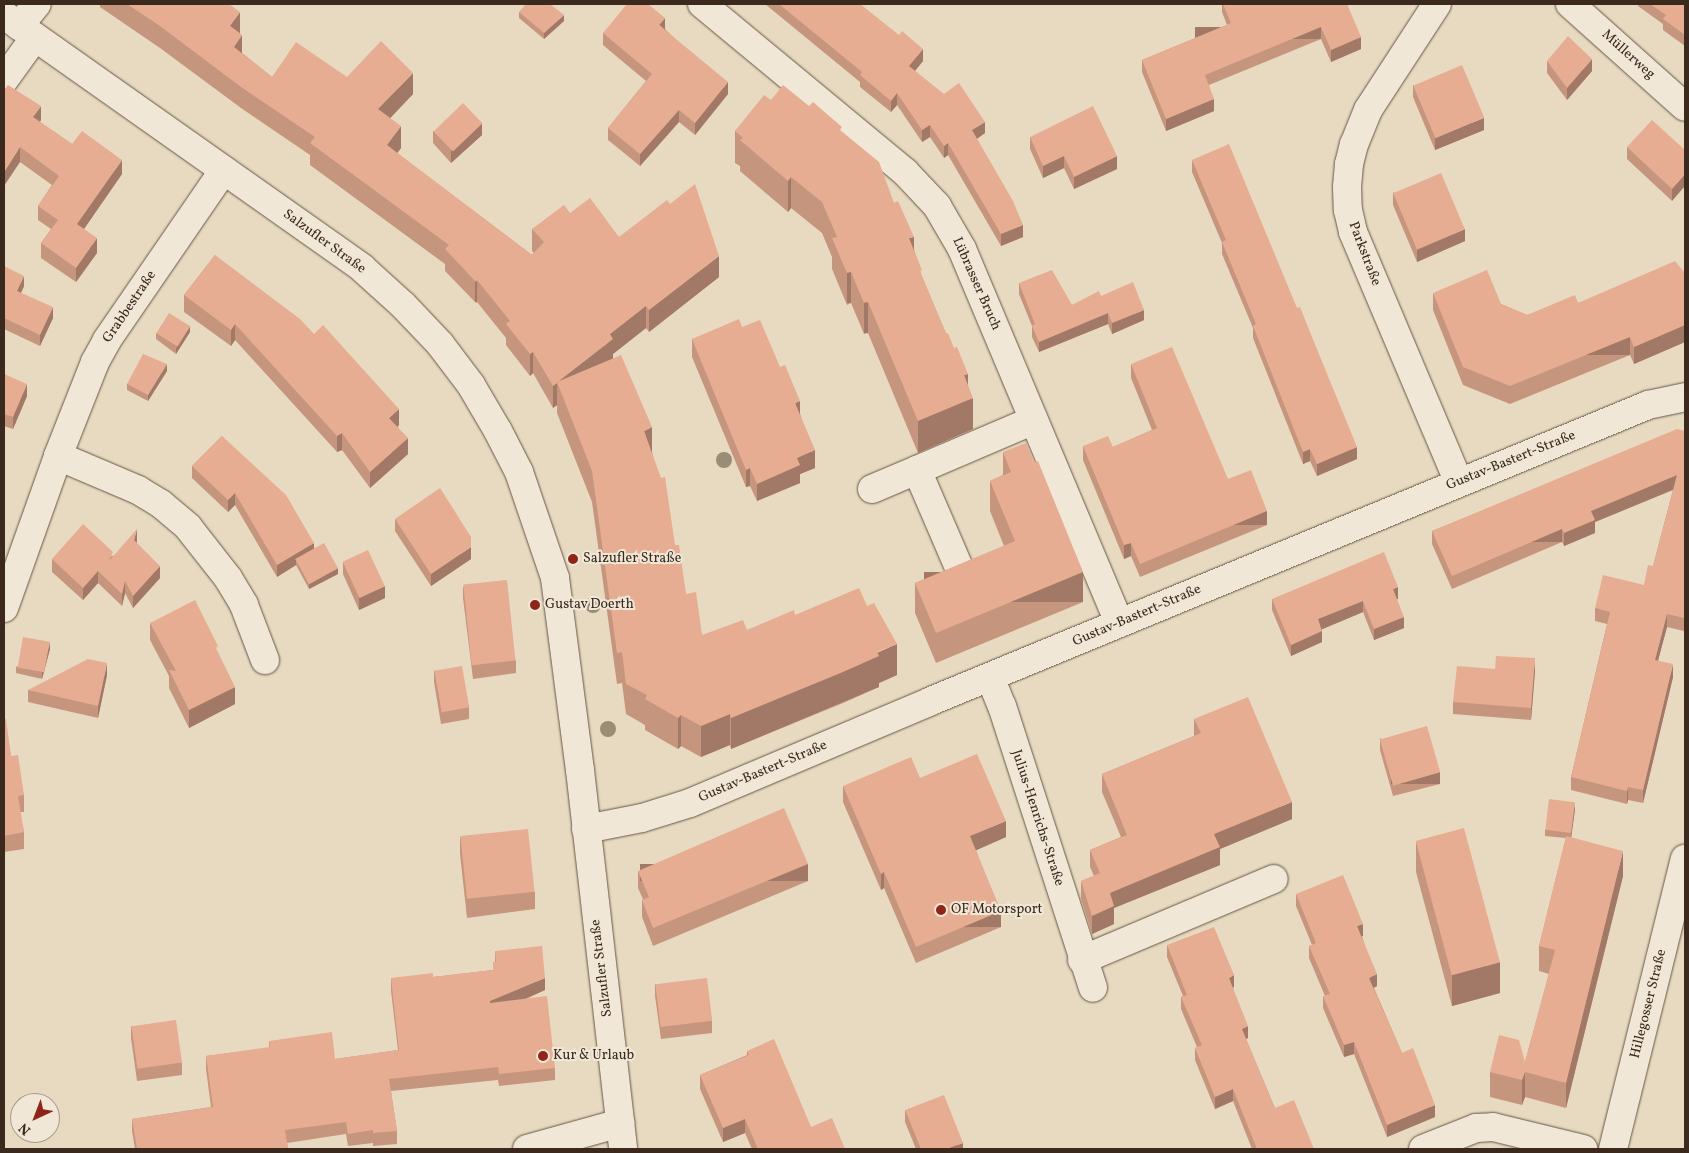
<!DOCTYPE html>
<meta charset="utf-8">
<style>
body{margin:0}
#map{position:relative;width:1689px;height:1153px;overflow:hidden;background:#e8dac0;font-family:Vollkorn,serif}
div>[style]{position:absolute}
.roads{filter:drop-shadow(0 0 1px #665546) drop-shadow(0 0 1px #665546)}
.minor>*{height:28px;margin:-14px;padding:0 14px;transform-origin:14px;border-radius:14px;background:#f0e7d6}
.trees>*{width:16px;height:16px;margin:-8px;border-radius:50%;background:#9a8d76}
.wall>*{inset:0;background:#c6957e}
.shaded-wall>*{inset:0;background:#a17966;transform-origin:0 0}
.building>*{inset:0;background:#e6ad92;transform-origin:0 0}
.dots>*{width:14px;height:14px;translate:-50% -50%;box-sizing:border-box;border:2px solid #f0e7d6;border-radius:50%}
span{translate:-50% -50%;white-space:nowrap;text-align:center;line-height:1.15;-webkit-text-stroke:4px #f0e7d6;paint-order:stroke}
.street-label{font-size:14px;color:#3b291e}
.poi-label{font-size:14px;color:#3b291e}
.left{translate:0 -50%;text-align:left}
.frame{position:absolute;inset:0;border:5px solid #3b291e;pointer-events:none}
.north{position:absolute;left:10px;top:1093px;width:50px;height:50px;box-sizing:border-box;background:#f0e7d6;border:1px solid #a89b8c;border-radius:50%;rotate:223deg;font-size:14px;font-weight:700;line-height:20px;text-align:center;color:#3b291e}
.north::after{content:'';display:block;margin:auto;width:18px;height:22px;background:#8f2418;clip-path:polygon(50% 0,100% 100%,50% 72%,0 100%)}
</style>
<div id="map">
<div class="roads">
<div class="minor">
<i style="left:702px;top:4px;width:264px;rotate:39.6deg"></i>
<i style="left:905px;top:172px;width:47px;rotate:46.7deg"></i>
<i style="left:937px;top:206px;width:50px;rotate:59.8deg"></i>
<i style="left:962px;top:249px;width:406px;rotate:67.2deg"></i>
<i style="left:1437px;top:4px;width:126px;rotate:123.1deg"></i>
<i style="left:1368px;top:110px;width:37px;rotate:112deg"></i>
<i style="left:1354px;top:144px;width:21px;rotate:104deg"></i>
<i style="left:1349px;top:164px;width:23px;rotate:95deg"></i>
<i style="left:1347px;top:187px;width:23px;rotate:88deg"></i>
<i style="left:1348px;top:210px;width:23px;rotate:77deg"></i>
<i style="left:1353px;top:232px;width:272px;rotate:67.1deg"></i>
<i style="left:1570px;top:4px;width:154px;rotate:41.8deg"></i>
<i style="left:4px;top:15px;width:438px;rotate:35.2deg"></i>
<i style="left:362px;top:268px;width:55px;rotate:42.1deg"></i>
<i style="left:403px;top:305px;width:54px;rotate:46.5deg"></i>
<i style="left:440px;top:344px;width:51px;rotate:52.9deg"></i>
<i style="left:471px;top:385px;width:53px;rotate:59.6deg"></i>
<i style="left:498px;top:431px;width:46px;rotate:62.9deg"></i>
<i style="left:519px;top:472px;width:112px;rotate:71.2deg"></i>
<i style="left:555px;top:578px;width:194px;rotate:82.6deg"></i>
<i style="left:580px;top:770px;width:381px;rotate:83.5deg"></i>
<i style="left:19px;top:26px;width:28px;rotate:-51deg"></i>
<i style="left:4px;top:80px;width:53px;rotate:-54.2deg"></i>
<i style="left:58px;top:456px;width:87px;rotate:23deg"></i>
<i style="left:138px;top:490px;width:27px;rotate:31deg"></i>
<i style="left:161px;top:504px;width:35px;rotate:40deg"></i>
<i style="left:188px;top:527px;width:65px;rotate:51.9deg"></i>
<i style="left:228px;top:578px;width:31px;rotate:59deg"></i>
<i style="left:244px;top:605px;width:59px;rotate:69.1deg"></i>
<i style="left:917px;top:470px;width:127px;rotate:-23.1deg"></i>
<i style="left:872px;top:489px;width:49px;rotate:-22.9deg"></i>
<i style="left:917px;top:470px;width:109px;rotate:66.7deg"></i>
<i style="left:4px;top:608px;width:161px;rotate:-70.4deg"></i>
<i style="left:58px;top:456px;width:101px;rotate:-68.5deg"></i>
<i style="left:95px;top:362px;width:25px;rotate:-61deg"></i>
<i style="left:107px;top:340px;width:206px;rotate:-55.5deg"></i>
<i style="left:990px;top:677px;width:31px;rotate:68deg"></i>
<i style="left:1002px;top:706px;width:296px;rotate:72.1deg"></i>
<i style="left:586px;top:829px;width:57px;rotate:-11.1deg"></i>
<i style="left:642px;top:818px;width:50px;rotate:-17.4deg"></i>
<i style="left:690px;top:803px;width:262px;rotate:-22.9deg"></i>
<i style="left:931px;top:701px;width:776px;rotate:-22.43deg"></i>
<i style="left:1648px;top:405px;width:38px;rotate:-12deg"></i>
<i style="left:1082px;top:960px;width:208px;rotate:-22.9deg"></i>
<i style="left:527px;top:1149px;width:97px;rotate:-15.6deg"></i>
<i style="left:1423px;top:1149px;width:57px;rotate:-21.6deg"></i>
<i style="left:1476px;top:1128px;width:17px;rotate:-3deg"></i>
<i style="left:1493px;top:1127px;width:93px;rotate:13.7deg"></i>
<i style="left:1613px;top:1149px;width:299px;rotate:-76.1deg"></i>
</div>
</div>
<div class="trees">
<i style="left:724px;top:460px"></i>
<i style="left:593px;top:605px"></i>
<i style="left:608px;top:729px"></i>
</div>
<div class="wall">
<i style="clip-path:polygon(100px 4px,229px 4px,240px 33px,242px 53px,272px 77px,347px 77px,413px 94px,390px 118px,401px 148px,397px 153px,532px 255px,534px 253px,532px 251px,532px 229px,570px 213px,619px 237px,719px 277px,649px 332px,646px 328px,613px 354px,613px 359px,652px 452px,686px 594px,702px 635px,747px 630px,795px 615px,897px 675px,879px 683px,879px 687px,843px 703px,731px 749px,730px 745px,701px 757px,681px 746px,678px 749px,645px 730px,645px 725px,626px 714px,622px 683px,617px 684px,592px 502px,557px 413px,557px 405px,553px 408px,533px 373px,530px 376px,506px 345px,506px 338px,477px 302px,476px 303px,445px 271px,445px 264px,310px 165px,310px 155px,241px 108px,160px 48px,100px 7px)"></i>
<i style="clip-path:polygon(765px 4px,860px 4px,923px 61px,915px 71px,985px 133px,977px 139px,1023px 237px,1001px 246px,948px 155px,944px 158px,930px 137px,922px 142px,897px 105px,891px 112px,860px 87px,860px 82px)"></i>
<i style="clip-path:polygon(1222px 4px,1347px 4px,1361px 49px,1331px 62px,1321px 39px,1209px 85px,1214px 111px,1166px 131px,1142px 72px,1142px 60px,1227px 25px,1222px 12px)"></i>
<i style="clip-path:polygon(1638px 4px,1685px 4px,1685px 46px,1663px 30px,1663px 24px,1638px 6px)"></i>
<i style="clip-path:polygon(519px 12px,564px 21px,544px 39px,519px 18px)"></i>
<i style="clip-path:polygon(665px 29px,728px 94px,695px 135px,679px 122px,640px 166px,608px 140px,608px 128px,646px 81px,603px 45px,603px 33px)"></i>
<i style="clip-path:polygon(1547px 61px,1592px 71px,1567px 100px,1547px 73px)"></i>
<i style="clip-path:polygon(1413px 85px,1484px 130px,1435px 150px,1413px 97px)"></i>
<i style="clip-path:polygon(4px 90px,41px 120px,40px 122px,72px 144px,122px 174px,84px 229px,97px 253px,76px 282px,41px 258px,41px 243px,51px 229px,38px 220px,38px 206px,52px 185px,20px 162px)"></i>
<i style="clip-path:polygon(771px 100px,842px 133px,894px 203px,914px 249px,922px 277px,968px 385px,973px 429px,918px 453px,868px 333px,864px 334px,851px 303px,847px 305px,832px 269px,832px 257px,822px 233px,791px 208px,788px 212px,740px 171px,740px 166px,735px 163px,735px 131px)"></i>
<i style="clip-path:polygon(433px 131px,482px 135px,451px 163px,433px 143px)"></i>
<i style="clip-path:polygon(1030px 137px,1117px 169px,1074px 189px,1064px 168px,1043px 178px,1030px 149px)"></i>
<i style="clip-path:polygon(1627px 147px,1685px 150px,1672px 201px,1627px 159px)"></i>
<i style="clip-path:polygon(1192px 160px,1357px 459px,1317px 476px,1310px 461px,1303px 464px,1253px 338px,1253px 328px,1222px 254px,1222px 243px,1192px 172px)"></i>
<i style="clip-path:polygon(1393px 192px,1465px 241px,1417px 262px,1393px 205px)"></i>
<i style="clip-path:polygon(215px 255px,399px 425px,398px 427px,408px 454px,370px 488px,342px 450px,337px 452px,235px 340px,231px 346px,184px 312px,184px 295px)"></i>
<i style="clip-path:polygon(4px 266px,24px 286px,21px 293px,53px 318px,40px 346px,4px 329px)"></i>
<i style="clip-path:polygon(1685px 273px,1685px 342px,1634px 364px,1630px 355px,1510px 404px,1463px 385px,1433px 310px,1433px 293px,1501px 304px,1527px 315px,1578px 303px)"></i>
<i style="clip-path:polygon(1019px 283px,1072px 305px,1101px 296px,1144px 320px,1112px 334px,1108px 324px,1039px 352px,1032px 337px,1032px 326px,1019px 294px)"></i>
<i style="clip-path:polygon(742px 327px,800px 413px,815px 468px,800px 474px,800px 483px,757px 501px,750px 486px,746px 487px,692px 357px,692px 339px)"></i>
<i style="clip-path:polygon(190px 332px,176px 354px,156px 339px,156px 333px)"></i>
<i style="clip-path:polygon(1131px 364px,1267px 525px,1140px 577px,1131px 556px,1124px 559px,1083px 460px,1083px 446px,1113px 447px,1152px 430px,1131px 378px)"></i>
<i style="clip-path:polygon(167px 371px,148px 401px,127px 390px,127px 384px)"></i>
<i style="clip-path:polygon(4px 374px,27px 396px,13px 429px,4px 426px)"></i>
<i style="clip-path:polygon(1685px 431px,1685px 627px,1684px 631px,1667px 627px,1658px 660px,1673px 677px,1643px 803px,1628px 800px,1627px 804px,1571px 790px,1571px 777px,1607px 624px,1595px 621px,1595px 608px,1644px 585px,1653px 566px,1673px 490px,1595px 522px,1595px 533px,1564px 546px,1562px 542px,1452px 589px,1432px 544px,1432px 531px)"></i>
<i style="clip-path:polygon(222px 436px,314px 549px,338px 574px,309px 589px,296px 565px,277px 577px,235px 505px,228px 512px,192px 478px,192px 466px)"></i>
<i style="clip-path:polygon(1003px 452px,1083px 602px,936px 663px,915px 613px,915px 583px,1004px 546px,990px 511px,990px 481px,1003px 475px)"></i>
<i style="clip-path:polygon(395px 519px,471px 559px,431px 586px,395px 531px)"></i>
<i style="clip-path:polygon(137px 541px,136px 542px,160px 578px,133px 608px,125px 593px,122px 606px,98px 583px,83px 600px,52px 572px,52px 559px,113px 556px)"></i>
<i style="clip-path:polygon(343px 562px,385px 598px,359px 610px,343px 574px)"></i>
<i style="clip-path:polygon(463px 586px,516px 661px,516px 673px,473px 679px,463px 598px)"></i>
<i style="clip-path:polygon(1272px 599px,1398px 599px,1396px 599px,1404px 628px,1374px 640px,1363px 612px,1322px 629px,1322px 642px,1291px 656px,1272px 610px)"></i>
<i style="clip-path:polygon(150px 623px,218px 653px,235px 704px,189px 728px,169px 688px,169px 676px,150px 640px)"></i>
<i style="clip-path:polygon(50px 649px,42px 679px,16px 673px,16px 667px)"></i>
<i style="clip-path:polygon(434px 670px,469px 707px,469px 719px,441px 724px,434px 682px)"></i>
<i style="clip-path:polygon(1535px 671px,1531px 720px,1453px 714px,1453px 702px)"></i>
<i style="clip-path:polygon(107px 675px,98px 718px,28px 702px,28px 690px)"></i>
<i style="clip-path:polygon(4px 719px,11px 756px,24px 795px,24px 812px,20px 812px,24px 832px,24px 849px,4px 852px)"></i>
<i style="clip-path:polygon(1194px 719px,1292px 819px,1220px 849px,1220px 865px,1114px 908px,1114px 924px,1092px 934px,1081px 899px,1081px 881px,1094px 876px,1090px 867px,1090px 850px,1121px 837px,1102px 792px,1102px 774px,1194px 736px)"></i>
<i style="clip-path:polygon(1380px 738px,1440px 784px,1393px 796px,1380px 750px)"></i>
<i style="clip-path:polygon(920px 778px,1006px 837px,976px 850px,1001px 927px,916px 963px,884px 888px,881px 890px,843px 802px,843px 786px)"></i>
<i style="clip-path:polygon(1575px 809px,1571px 838px,1623px 876px,1566px 1108px,1525px 1097px,1522px 1105px,1490px 1097px,1490px 1072px,1525px 1062px,1549px 974px,1539px 971px,1539px 946px,1566px 838px,1545px 836px,1545px 830px)"></i>
<i style="clip-path:polygon(460px 837px,535px 892px,535px 909px,467px 918px,460px 854px)"></i>
<i style="clip-path:polygon(1416px 841px,1500px 993px,1452px 1006px,1416px 872px)"></i>
<i style="clip-path:polygon(638px 871px,808px 881px,653px 946px,642px 917px,642px 900px,643px 899px,638px 888px)"></i>
<i style="clip-path:polygon(1296px 894px,1363px 936px,1362px 936px,1377px 986px,1374px 988px,1402px 1053px,1435px 1117px,1387px 1137px,1354px 1054px,1344px 1057px,1323px 1008px,1323px 996px,1325px 996px,1309px 958px,1309px 946px,1312px 945px,1296px 906px)"></i>
<i style="clip-path:polygon(1167px 945px,1234px 987px,1233px 988px,1248px 1038px,1246px 1039px,1275px 1108px,1314px 1149px,1252px 1149px,1233px 1101px,1215px 1109px,1195px 1060px,1195px 1048px,1197px 1047px,1181px 1009px,1181px 997px,1183px 996px,1167px 957px)"></i>
<i style="clip-path:polygon(495px 951px,545px 990px,526px 999px,555px 1068px,555px 1080px,499px 1086px,498px 1080px,391px 1091px,397px 1131px,397px 1144px,373px 1146px,373px 1143px,348px 1146px,346px 1134px,287px 1143px,288px 1149px,135px 1149px,132px 1131px,132px 1119px,211px 1107px,206px 1069px,206px 1056px,269px 1048px,269px 1041px,335px 1059px,398px 1050px,391px 991px,391px 978px,433px 977px,493px 970px,493px 962px,495px 962px)"></i>
<i style="clip-path:polygon(655px 984px,712px 1021px,712px 1033px,661px 1039px,655px 996px)"></i>
<i style="clip-path:polygon(131px 1026px,182px 1063px,182px 1075px,137px 1081px,131px 1038px)"></i>
<i style="clip-path:polygon(747px 1051px,811px 1127px,845px 1149px,752px 1149px,745px 1133px,723px 1142px,700px 1089px,700px 1075px,747px 1055px)"></i>
<i style="clip-path:polygon(905px 1110px,963px 1149px,916px 1149px,905px 1122px)"></i>
</div>
<div class="shaded-wall">
<i style="clip-path:polygon(240px 12px,240px 33px,230px 26px)"></i>
<i style="clip-path:polygon(564px 15px,564px 21px,544px 39px,544px 33px)"></i>
<i style="clip-path:polygon(665px 18px,665px 30px,659px 25px)"></i>
<i style="left:1321px;top:27px;width:12px;height:126px;rotate:90deg"></i>
<i style="clip-path:polygon(242px 35px,242px 56px,234px 47px)"></i>
<i style="clip-path:polygon(1361px 37px,1361px 49px,1331px 62px,1331px 50px)"></i>
<i style="clip-path:polygon(923px 49px,923px 61px,909px 78px,909px 66px)"></i>
<i style="clip-path:polygon(1592px 59px,1592px 71px,1567px 100px,1567px 88px)"></i>
<i style="clip-path:polygon(413px 73px,413px 94px,378px 131px,378px 109px)"></i>
<i style="clip-path:polygon(728px 82px,728px 94px,695px 135px,695px 123px)"></i>
<i style="clip-path:polygon(897px 93px,897px 105px,891px 112px,891px 101px)"></i>
<i style="clip-path:polygon(1214px 99px,1214px 111px,1166px 131px,1166px 119px)"></i>
<i style="clip-path:polygon(41px 106px,41px 120px,33px 131px,33px 117px)"></i>
<i style="clip-path:polygon(679px 110px,679px 122px,640px 166px,640px 154px)"></i>
<i style="clip-path:polygon(1484px 118px,1484px 130px,1435px 150px,1435px 138px)"></i>
<i style="clip-path:polygon(985px 122px,985px 133px,972px 142px,972px 130px)"></i>
<i style="clip-path:polygon(482px 123px,482px 135px,451px 163px,451px 151px)"></i>
<i style="clip-path:polygon(930px 125px,930px 137px,922px 142px,922px 130px)"></i>
<i style="clip-path:polygon(401px 126px,401px 148px,387px 167px,387px 145px)"></i>
<i style="clip-path:polygon(948px 143px,948px 155px,944px 158px,944px 146px)"></i>
<i style="clip-path:polygon(20px 147px,20px 162px,4px 186px,4px 172px)"></i>
<i style="clip-path:polygon(1064px 156px,1064px 168px,1043px 178px,1043px 166px)"></i>
<i style="clip-path:polygon(1117px 156px,1117px 169px,1074px 189px,1074px 177px)"></i>
<i style="clip-path:polygon(122px 160px,122px 174px,77px 239px,77px 224px)"></i>
<i style="clip-path:polygon(1685px 174px,1685px 186px,1672px 201px,1672px 189px)"></i>
<i style="clip-path:polygon(791px 177px,791px 208px,788px 212px,788px 181px)"></i>
<i style="clip-path:polygon(1023px 225px,1023px 237px,1001px 246px,1001px 234px)"></i>
<i style="clip-path:polygon(1465px 229px,1465px 241px,1417px 262px,1417px 250px)"></i>
<i style="clip-path:polygon(914px 237px,914px 268px,909px 238px)"></i>
<i style="clip-path:polygon(97px 238px,97px 253px,76px 282px,76px 268px)"></i>
<i style="clip-path:polygon(719px 256px,719px 277px,649px 332px,649px 310px)"></i>
<i style="left:851px;top:272px;width:31px;height:4px;rotate:90deg"></i>
<i style="clip-path:polygon(24px 276px,24px 286px,17px 302px,17px 291px)"></i>
<i style="left:477px;top:280px;width:22px;height:2px;rotate:90deg"></i>
<i style="left:868px;top:302px;width:31px;height:4px;rotate:90deg"></i>
<i style="clip-path:polygon(646px 306px,646px 328px,613px 354px,613px 360px,557px 383px,610px 334px)"></i>
<i style="clip-path:polygon(53px 307px,53px 318px,40px 346px,40px 335px)"></i>
<i style="clip-path:polygon(1144px 310px,1144px 320px,1112px 334px,1112px 323px)"></i>
<i style="clip-path:polygon(1108px 313px,1108px 324px,1039px 352px,1039px 342px)"></i>
<i style="clip-path:polygon(235px 324px,235px 340px,231px 346px,231px 330px)"></i>
<i style="clip-path:polygon(1685px 325px,1685px 342px,1634px 364px,1634px 347px)"></i>
<i style="clip-path:polygon(190px 326px,190px 332px,176px 354px,176px 348px)"></i>
<i style="left:1630px;top:337px;width:18px;height:130px;rotate:90deg"></i>
<i style="clip-path:polygon(533px 352px,533px 373px,530px 376px,530px 354px)"></i>
<i style="clip-path:polygon(167px 364px,167px 371px,148px 401px,148px 395px)"></i>
<i style="clip-path:polygon(968px 374px,968px 400px,973px 398px,973px 429px,918px 453px,918px 421px,964px 375px)"></i>
<i style="clip-path:polygon(557px 383px,557px 405px,553px 408px,553px 386px)"></i>
<i style="clip-path:polygon(27px 384px,27px 396px,13px 429px,13px 417px)"></i>
<i style="clip-path:polygon(800px 401px,800px 418px,795px 403px)"></i>
<i style="clip-path:polygon(399px 409px,399px 425px,389px 434px,389px 418px)"></i>
<i style="clip-path:polygon(652px 427px,652px 458px,644px 431px)"></i>
<i style="clip-path:polygon(342px 433px,342px 450px,337px 452px,337px 436px)"></i>
<i style="clip-path:polygon(408px 438px,408px 454px,370px 488px,370px 472px)"></i>
<i style="clip-path:polygon(1357px 447px,1357px 459px,1317px 476px,1317px 464px)"></i>
<i style="clip-path:polygon(1310px 449px,1310px 461px,1303px 464px,1303px 452px)"></i>
<i style="clip-path:polygon(815px 450px,815px 468px,800px 474px,800px 483px,757px 501px,757px 484px,797px 458px)"></i>
<i style="clip-path:polygon(750px 468px,750px 486px,746px 487px,746px 470px)"></i>
<i style="clip-path:polygon(1677px 475px,1677px 488px,1595px 522px,1595px 533px,1564px 546px,1564px 533px,1591px 511px)"></i>
<i style="clip-path:polygon(235px 493px,235px 505px,228px 512px,228px 500px)"></i>
<i style="left:1267px;top:511px;width:14px;height:138px;rotate:90deg"></i>
<i style="clip-path:polygon(137px 529px,137px 541px,134px 552px,134px 540px)"></i>
<i style="left:1562px;top:529px;width:13px;height:120px;rotate:90deg"></i>
<i style="clip-path:polygon(314px 543px,314px 555px,296px 560px,296px 565px,277px 577px,277px 565px)"></i>
<i style="clip-path:polygon(1131px 543px,1131px 556px,1124px 559px,1124px 545px)"></i>
<i style="clip-path:polygon(471px 547px,471px 559px,431px 586px,431px 574px)"></i>
<i style="clip-path:polygon(160px 566px,160px 578px,133px 608px,133px 596px)"></i>
<i style="clip-path:polygon(338px 568px,338px 574px,309px 589px,309px 583px)"></i>
<i style="clip-path:polygon(98px 571px,98px 583px,83px 600px,83px 588px)"></i>
<i style="left:1083px;top:572px;width:30px;height:159px;rotate:90deg"></i>
<i style="clip-path:polygon(125px 581px,125px 593px,122px 606px,122px 594px)"></i>
<i style="clip-path:polygon(385px 586px,385px 598px,359px 610px,359px 598px)"></i>
<i style="clip-path:polygon(1398px 587px,1398px 599px,1393px 601px,1393px 589px)"></i>
<i style="clip-path:polygon(1363px 601px,1363px 612px,1318px 631px,1318px 619px)"></i>
<i style="clip-path:polygon(1667px 614px,1667px 627px,1655px 672px,1655px 660px)"></i>
<i style="clip-path:polygon(1685px 614px,1685px 627px,1684px 631px,1684px 618px)"></i>
<i style="clip-path:polygon(1404px 617px,1404px 628px,1374px 640px,1374px 629px)"></i>
<i style="clip-path:polygon(1322px 631px,1322px 642px,1291px 656px,1291px 645px)"></i>
<i style="clip-path:polygon(50px 642px,50px 649px,42px 679px,42px 673px)"></i>
<i style="clip-path:polygon(897px 644px,897px 675px,879px 683px,879px 687px,731px 749px,731px 718px)"></i>
<i style="clip-path:polygon(1535px 658px,1535px 671px,1531px 720px,1531px 708px)"></i>
<i style="clip-path:polygon(107px 663px,107px 675px,98px 718px,98px 706px)"></i>
<i style="clip-path:polygon(1673px 664px,1673px 677px,1643px 803px,1643px 790px)"></i>
<i style="clip-path:polygon(235px 687px,235px 704px,189px 728px,189px 710px)"></i>
<i style="clip-path:polygon(730px 714px,730px 745px,701px 757px,701px 726px)"></i>
<i style="clip-path:polygon(681px 715px,681px 746px,678px 749px,678px 718px)"></i>
<i style="left:1440px;top:772px;width:12px;height:49px;rotate:90deg"></i>
<i style="clip-path:polygon(1628px 787px,1628px 800px,1627px 804px,1627px 791px)"></i>
<i style="clip-path:polygon(1292px 802px,1292px 819px,1220px 849px,1220px 865px,1114px 908px,1114px 924px,1092px 934px,1092px 916px,1110px 893px,1214px 834px)"></i>
<i style="clip-path:polygon(1575px 802px,1575px 809px,1571px 839px,1571px 833px)"></i>
<i style="clip-path:polygon(1006px 821px,1006px 837px,970px 853px,970px 836px)"></i>
<i style="clip-path:polygon(1623px 851px,1623px 876px,1566px 1108px,1566px 1083px)"></i>
<i style="left:808px;top:864px;width:17px;height:168px;rotate:90deg"></i>
<i style="clip-path:polygon(884px 872px,884px 888px,881px 890px,881px 874px)"></i>
<i style="left:1001px;top:911px;width:16px;height:92px;rotate:90deg"></i>
<i style="clip-path:polygon(1363px 924px,1363px 936px,1357px 938px,1357px 926px)"></i>
<i style="clip-path:polygon(1500px 962px,1500px 993px,1452px 1006px,1452px 975px)"></i>
<i style="clip-path:polygon(1377px 974px,1377px 986px,1369px 990px,1369px 978px)"></i>
<i style="clip-path:polygon(1234px 975px,1234px 987px,1229px 990px,1229px 978px)"></i>
<i style="clip-path:polygon(545px 978px,545px 990px,490px 1014px,490px 1001px)"></i>
<i style="clip-path:polygon(1248px 1026px,1248px 1038px,1242px 1041px,1242px 1029px)"></i>
<i style="clip-path:polygon(1354px 1042px,1354px 1054px,1344px 1057px,1344px 1045px)"></i>
<i style="clip-path:polygon(1525px 1072px,1525px 1097px,1522px 1105px,1522px 1080px)"></i>
<i style="clip-path:polygon(1233px 1089px,1233px 1101px,1215px 1109px,1215px 1097px)"></i>
<i style="clip-path:polygon(1435px 1105px,1435px 1117px,1387px 1137px,1387px 1125px)"></i>
<i style="clip-path:polygon(745px 1119px,745px 1133px,723px 1142px,723px 1128px)"></i>
<i style="clip-path:polygon(963px 1143px,963px 1149px,946px 1149px)"></i>
</div>
<div class="building">
<i style="clip-path:polygon(127px 4px,229px 4px,240px 12px,230px 26px,242px 35px,234px 47px,272px 77px,296px 42px,347px 77px,381px 41px,413px 73px,378px 109px,401px 126px,387px 145px,532px 255px,544px 242px,532px 229px,564px 205px,570px 213px,590px 198px,619px 237px,667px 200px,670px 204px,695px 184px,719px 256px,649px 310px,646px 306px,610px 334px,613px 339px,559px 381px,557px 382px,557px 383px,553px 386px,533px 352px,530px 354px,506px 324px,510px 321px,477px 280px,476px 282px,445px 249px,449px 245px,310px 143px,315px 137px,241px 87px,160px 26px)"></i>
<i style="clip-path:polygon(526px 4px,550px 4px,564px 15px,544px 33px,519px 12px)"></i>
<i style="clip-path:polygon(627px 4px,648px 4px,665px 18px,659px 25px,728px 82px,695px 123px,679px 110px,640px 154px,608px 128px,652px 74px,603px 33px)"></i>
<i style="clip-path:polygon(779px 4px,860px 4px,899px 35px,902px 31px,923px 49px,909px 66px,944px 94px,959px 83px,985px 122px,972px 130px,1013px 201px,1023px 225px,1001px 234px,948px 143px,944px 146px,930px 125px,922px 130px,897px 93px,891px 101px,860px 75px,862px 72px)"></i>
<i style="clip-path:polygon(1223px 4px,1347px 4px,1361px 37px,1331px 50px,1321px 27px,1205px 75px,1214px 99px,1166px 119px,1142px 60px,1231px 23px)"></i>
<i style="clip-path:polygon(1650px 4px,1685px 4px,1685px 35px,1663px 19px,1666px 15px)"></i>
<i style="clip-path:polygon(1568px 36px,1592px 59px,1567px 88px,1547px 61px)"></i>
<i style="left:1462px;top:65px;width:57px;height:53px;rotate:67deg"></i>
<i style="clip-path:polygon(8px 85px,41px 106px,33px 117px,72px 144px,82px 131px,122px 160px,77px 224px,97px 238px,76px 268px,41px 243px,58px 220px,38px 206px,59px 176px,20px 147px,4px 172px,4px 90px)"></i>
<i style="clip-path:polygon(783px 85px,809px 106px,813px 102px,842px 127px,840px 130px,879px 162px,894px 203px,898px 201px,914px 237px,909px 238px,922px 270px,920px 271px,946px 334px,948px 333px,954px 348px,957px 347px,968px 374px,964px 375px,973px 398px,918px 421px,868px 302px,864px 303px,851px 272px,847px 273px,832px 238px,837px 237px,822px 202px,791px 177px,788px 181px,740px 140px,743px 138px,735px 131px,764px 95px,771px 100px)"></i>
<i style="left:463px;top:103px;width:28px;height:41px;rotate:46deg"></i>
<i style="clip-path:polygon(1093px 106px,1117px 156px,1074px 177px,1064px 156px,1043px 166px,1030px 137px)"></i>
<i style="clip-path:polygon(1652px 120px,1685px 150px,1685px 174px,1672px 189px,1627px 147px)"></i>
<i style="clip-path:polygon(1229px 144px,1297px 308px,1300px 307px,1312px 337px,1357px 447px,1317px 464px,1310px 449px,1303px 452px,1253px 326px,1256px 324px,1222px 242px,1226px 240px,1192px 160px)"></i>
<i style="left:1441px;top:173px;width:61px;height:52px;rotate:67deg"></i>
<i style="clip-path:polygon(215px 255px,300px 319px,314px 334px,323px 325px,399px 409px,389px 418px,408px 438px,370px 472px,342px 433px,337px 436px,235px 324px,231px 330px,184px 295px)"></i>
<i style="clip-path:polygon(1675px 261px,1685px 273px,1685px 325px,1634px 347px,1630px 337px,1510px 386px,1463px 367px,1433px 293px,1487px 270px,1501px 304px,1527px 315px,1575px 295px,1578px 303px)"></i>
<i style="clip-path:polygon(4px 266px,24px 276px,17px 291px,53px 307px,40px 335px,4px 318px)"></i>
<i style="clip-path:polygon(1052px 270px,1072px 305px,1099px 291px,1104px 303px,1101px 296px,1133px 282px,1144px 310px,1112px 323px,1108px 313px,1039px 342px,1032px 326px,1035px 324px,1019px 283px)"></i>
<i style="left:169px;top:313px;width:25px;height:24px;rotate:32deg"></i>
<i style="clip-path:polygon(739px 319px,742px 327px,760px 320px,780px 367px,785px 365px,800px 401px,795px 403px,815px 450px,797px 458px,800px 465px,757px 484px,750px 468px,746px 470px,692px 339px)"></i>
<i style="clip-path:polygon(1172px 347px,1228px 479px,1251px 470px,1267px 511px,1140px 564px,1131px 543px,1124px 545px,1083px 446px,1108px 436px,1113px 447px,1157px 428px,1131px 364px)"></i>
<i style="clip-path:polygon(143px 354px,167px 364px,148px 395px,127px 384px)"></i>
<i style="clip-path:polygon(621px 355px,652px 427px,644px 431px,661px 478px,665px 477px,675px 545px,679px 545px,686px 594px,696px 592px,702px 635px,743px 620px,747px 630px,794px 610px,795px 615px,859px 588px,867px 606px,874px 603px,897px 644px,877px 652px,879px 656px,843px 672px,731px 718px,730px 714px,701px 726px,681px 715px,678px 718px,645px 699px,647px 695px,626px 684px,622px 652px,617px 653px,592px 471px,557px 382px)"></i>
<i style="clip-path:polygon(4px 374px,27px 384px,13px 417px,4px 414px)"></i>
<i style="clip-path:polygon(1677px 429px,1685px 431px,1685px 614px,1684px 618px,1667px 614px,1655px 660px,1673px 664px,1643px 790px,1628px 787px,1627px 791px,1571px 777px,1610px 612px,1595px 608px,1603px 575px,1644px 585px,1648px 565px,1653px 566px,1677px 475px,1591px 511px,1595px 520px,1564px 533px,1562px 529px,1452px 576px,1432px 531px)"></i>
<i style="clip-path:polygon(222px 436px,286px 495px,314px 543px,277px 565px,235px 493px,228px 500px,192px 466px)"></i>
<i style="clip-path:polygon(1026px 443px,1034px 462px,1038px 461px,1083px 572px,936px 633px,915px 583px,1015px 541px,990px 481px,1011px 472px,1003px 452px)"></i>
<i style="clip-path:polygon(440px 488px,471px 537px,471px 547px,431px 574px,395px 519px)"></i>
<i style="clip-path:polygon(83px 524px,113px 552px,109px 561px,137px 529px,134px 540px,160px 566px,133px 596px,125px 581px,122px 594px,98px 571px,83px 588px,52px 559px)"></i>
<i style="left:324px;top:543px;width:29px;height:33px;rotate:61deg"></i>
<i style="left:368px;top:550px;width:40px;height:28px;rotate:65deg"></i>
<i style="clip-path:polygon(1384px 552px,1398px 587px,1393px 589px,1404px 617px,1374px 629px,1363px 601px,1318px 619px,1322px 631px,1291px 645px,1272px 599px)"></i>
<i style="left:507px;top:580px;width:81px;height:44px;rotate:84deg"></i>
<i style="clip-path:polygon(195px 600px,218px 646px,216px 648px,235px 687px,189px 710px,169px 670px,176px 671px,150px 623px)"></i>
<i style="left:23px;top:637px;width:27px;height:31px;rotate:10deg"></i>
<i style="clip-path:polygon(1496px 656px,1535px 658px,1531px 708px,1453px 702px,1457px 666px,1495px 669px)"></i>
<i style="clip-path:polygon(88px 659px,107px 663px,98px 706px,28px 690px)"></i>
<i style="left:462px;top:666px;width:42px;height:28px;rotate:80deg"></i>
<i style="clip-path:polygon(1248px 697px,1292px 802px,1214px 834px,1220px 847px,1110px 893px,1114px 906px,1092px 916px,1081px 881px,1100px 873px,1090px 850px,1127px 835px,1102px 774px,1201px 733px,1194px 719px)"></i>
<i style="clip-path:polygon(4px 719px,6px 719px,11px 756px,18px 755px,24px 795px,18px 796px,24px 832px,4px 836px)"></i>
<i style="left:1427px;top:726px;width:48px;height:49px;rotate:74deg"></i>
<i style="clip-path:polygon(977px 754px,1006px 821px,970px 836px,1001px 911px,916px 947px,884px 872px,881px 874px,843px 786px,911px 757px,920px 778px)"></i>
<i style="left:1549px;top:799px;width:26px;height:31px;rotate:7deg"></i>
<i style="clip-path:polygon(784px 808px,808px 864px,653px 928px,642px 900px,649px 897px,638px 871px)"></i>
<i style="left:1464px;top:828px;width:139px;height:50px;rotate:75deg"></i>
<i style="left:528px;top:829px;width:63px;height:68px;rotate:84deg"></i>
<i style="clip-path:polygon(1566px 836px,1623px 851px,1566px 1083px,1525px 1072px,1522px 1080px,1490px 1072px,1499px 1035px,1519px 1040px,1525px 1062px,1555px 950px,1539px 946px)"></i>
<i style="clip-path:polygon(1343px 875px,1363px 924px,1357px 926px,1377px 974px,1369px 978px,1402px 1053px,1413px 1048px,1435px 1105px,1387px 1125px,1354px 1042px,1344px 1045px,1323px 996px,1330px 994px,1309px 946px,1316px 943px,1296px 894px)"></i>
<i style="clip-path:polygon(1214px 927px,1234px 975px,1229px 978px,1248px 1026px,1242px 1029px,1275px 1108px,1294px 1100px,1314px 1149px,1257px 1149px,1233px 1089px,1215px 1097px,1195px 1048px,1202px 1045px,1181px 997px,1187px 995px,1167px 945px)"></i>
<i style="clip-path:polygon(542px 946px,545px 978px,490px 1001px,490px 1003px,547px 996px,555px 1068px,499px 1074px,498px 1067px,389px 1079px,397px 1131px,373px 1133px,373px 1130px,348px 1134px,346px 1122px,285px 1130px,288px 1149px,137px 1149px,132px 1119px,213px 1107px,206px 1056px,270px 1047px,269px 1041px,332px 1032px,335px 1059px,399px 1050px,391px 978px,433px 973px,433px 977px,493px 970px,493px 962px,496px 962px,495px 951px)"></i>
<i style="left:707px;top:978px;width:43px;height:52px;rotate:83deg"></i>
<i style="left:176px;top:1020px;width:43px;height:45px;rotate:82deg"></i>
<i style="clip-path:polygon(774px 1039px,811px 1127px,832px 1118px,845px 1149px,758px 1149px,745px 1119px,723px 1128px,700px 1075px,749px 1055px,747px 1051px)"></i>
<i style="clip-path:polygon(944px 1095px,963px 1143px,946px 1149px,921px 1149px,905px 1110px)"></i>
</div>
<div class="dots">
<i style="left:573px;top:559px;background:#8f2418"></i>
<i style="left:535px;top:605px;background:#8f2418"></i>
<i style="left:941px;top:910px;background:#8f2418"></i>
<i style="left:543px;top:1056px;background:#8f2418"></i>
</div>
<div class="street-label">
<span style="left:1628px;top:55px;rotate:42deg">Müllerweg</span>
<span style="left:324px;top:242px;rotate:36deg">Salzufler Straße</span>
<span style="left:1364px;top:254px;rotate:69deg">Parkstraße</span>
<span style="left:976px;top:284px;rotate:66deg">Lübrasser Bruch</span>
<span style="left:130px;top:307px;rotate:-56deg">Grabbestraße</span>
<span style="left:1511px;top:461px;rotate:-22deg">Gustav-Bastert-Straße</span>
<span style="left:1137px;top:616px;rotate:-23deg">Gustav-Bastert-Straße</span>
<span style="left:763px;top:772px;rotate:-23deg">Gustav-Bastert-Straße</span>
<span style="left:1037px;top:818px;rotate:72deg">Julius-Henrichs-Straße</span>
<span style="left:602px;top:968px;rotate:-97deg">Salzufler Straße</span>
<span style="left:1649px;top:1004px;rotate:-76deg">Hillegosser Straße</span>
</div>
<div class="poi-label">
<span class="left" style="left:583px;top:559px">Salzufler Straße</span>
<span class="left" style="left:545px;top:605px">Gustav Doerth</span>
<span class="left" style="left:951px;top:910px">OF Motorsport</span>
<span class="left" style="left:553px;top:1056px">Kur &amp; Urlaub</span>
</div>
<div class="frame"></div>
<div class="north">N</div>
</div>
